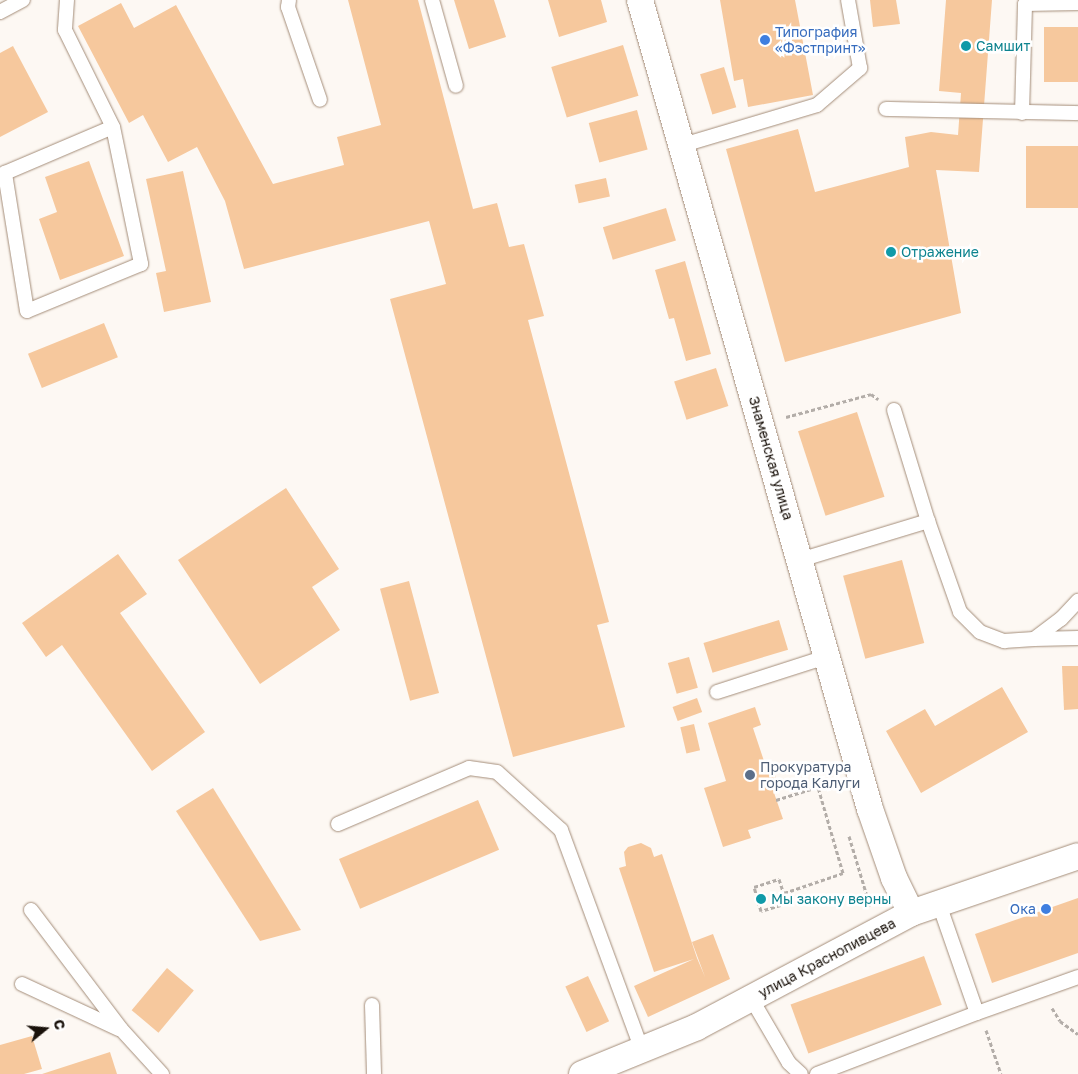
<!DOCTYPE html>
<meta charset="utf-8">
<style>
body{margin:0}
#map{position:relative;width:1078px;height:1074px;overflow:hidden;background:#fdf8f3;font-family:"Golos Text",sans-serif}
div>[style]{position:absolute}
.building>*{inset:0;background:#f6c89d;transform-origin:0 0}
.path>*{height:3px;margin-top:-1.5px;transform-origin:0;background:repeating-linear-gradient(90deg,#b3ada8 0 4px,transparent 0 6.5px)}
.roads{filter:drop-shadow(0 0 1px #a48d79) drop-shadow(0 0 1px #a48d79)}
.service>*{height:14px;margin:-7px;padding:0 7px;transform-origin:7px;border-radius:7px;background:#fff}
.minor>*{height:26px;margin:-13px;padding:0 13px;transform-origin:13px;border-radius:13px;background:#fff}
.dots>*{width:14px;height:14px;translate:-50% -50%;box-sizing:border-box;border:2px solid #fff;border-radius:50%}
span{translate:-50% -50%;white-space:nowrap;text-align:center;line-height:1.15;-webkit-text-stroke:5px #fff;paint-order:stroke}
.shop-label{font-size:14px;color:#366cbe}
.left{translate:0 -50%;text-align:left}
.right{translate:-100% -50%;text-align:right}
.culture-label{font-size:14px;color:#0d838f}
.street-label{font-size:14px;color:#1a120b}
.service-label{font-size:14px;color:#4e5e75}
.north{position:absolute;left:20px;top:1004px;width:50px;height:50px;-webkit-text-stroke:4px #fff;paint-order:stroke;rotate:73deg;font-size:14px;font-weight:700;line-height:20px;text-align:center;color:#1a120b}
.north::after{content:'';display:block;margin:auto;width:18px;height:22px;background:#1a120b;clip-path:polygon(50% 0,100% 100%,50% 72%,0 100%)}
</style>
<div id="map">
<div class="building">
<i style="clip-path:polygon(348px 0,418px 0,473px 209px,497px 203px,509px 247px,524px 244px,544px 316px,528px 320px,609px 622px,597px 625px,625px 727px,513px 757px,390px 299px,446px 284px,429px 221px,244px 269px,225px 201px,197px 147px,168px 162px,143px 115px,129px 123px,78px 26px,121px 3px,134px 28px,176px 5px,273px 184px,344px 165px,337px 137px,381px 125px)"></i>
<i style="clip-path:polygon(454px 0,494px 0,506px 37px,469px 49px)"></i>
<i style="clip-path:polygon(548px 0,601px 0,607px 22px,559px 37px)"></i>
<i style="clip-path:polygon(720px 0,795px 0,813px 95px,748px 107px,743px 79px,734px 81px)"></i>
<i style="clip-path:polygon(870px 0,896px 0,900px 24px,873px 27px)"></i>
<i style="clip-path:polygon(946px 0,992px 0,979px 172px,936px 170px,961px 313px,785px 362px,726px 149px,798px 129px,815px 192px,909px 167px,905px 137px,931px 132px,958px 135px,961px 93px,939px 91px)"></i>
<i style="left:1044px;top:27px;width:34px;height:55px"></i>
<i style="left:623px;top:45px;width:53px;height:75px;rotate:73deg"></i>
<i style="clip-path:polygon(13px 46px,48px 112px,0 137px,0 53px)"></i>
<i style="left:724px;top:67px;width:42px;height:25px;rotate:73deg"></i>
<i style="left:637px;top:110px;width:41px;height:50px;rotate:75deg"></i>
<i style="left:1078px;top:146px;width:62px;height:52px;rotate:90deg"></i>
<i style="clip-path:polygon(89px 161px,124px 256px,60px 280px,39px 219px,57px 212px,45px 177px)"></i>
<i style="clip-path:polygon(183px 171px,211px 302px,164px 312px,156px 273px,166px 271px,146px 179px)"></i>
<i style="left:606px;top:178px;width:19px;height:32px;rotate:78deg"></i>
<i style="left:666px;top:208px;width:34px;height:66px;rotate:73deg"></i>
<i style="clip-path:polygon(685px 261px,711px 354px,686px 361px,674px 318px,669px 319px,655px 270px)"></i>
<i style="left:104px;top:323px;width:37px;height:82px;rotate:68deg"></i>
<i style="left:716px;top:368px;width:40px;height:44px;rotate:72deg"></i>
<i style="left:857px;top:412px;width:89px;height:62px;rotate:72deg"></i>
<i style="clip-path:polygon(286px 488px,339px 569px,312px 587px,340px 630px,260px 684px,178px 560px)"></i>
<i style="clip-path:polygon(118px 554px,147px 594px,120px 613px,205px 732px,152px 771px,62px 645px,46px 657px,22px 623px)"></i>
<i style="left:902px;top:560px;width:86px;height:61px;rotate:75deg"></i>
<i style="left:409px;top:581px;width:116px;height:30px;rotate:75deg"></i>
<i style="left:779px;top:620px;width:31px;height:79px;rotate:73deg"></i>
<i style="left:689px;top:657px;width:32px;height:22px;rotate:74deg"></i>
<i style="clip-path:polygon(1062px 666px,1078px 666px,1078px 709px,1064px 710px)"></i>
<i style="clip-path:polygon(1002px 687px,1028px 732px,921px 793px,886px 731px,925px 709px,935px 726px)"></i>
<i style="left:697px;top:698px;width:15px;height:26px;rotate:70deg"></i>
<i style="clip-path:polygon(755px 707px,761px 725px,753px 728px,767px 770px,773px 768px,778px 785px,772px 787px,783px 819px,748px 830px,751px 838px,723px 847px,704px 788px,726px 781px,708px 723px)"></i>
<i style="left:694px;top:724px;width:27px;height:14px;rotate:77deg"></i>
<i style="clip-path:polygon(213px 788px,301px 930px,260px 941px,176px 811px)"></i>
<i style="left:478px;top:800px;width:54px;height:151px;rotate:67deg"></i>
<i style="clip-path:polygon(641px 843px,651px 848px,654px 857px,662px 854px,697px 958px,705px 977px,692px 942px,713px 934px,730px 979px,648px 1017px,634px 986px,694px 959px,654px 972px,619px 868px,626px 866px,624px 852px,628px 847px)"></i>
<i style="clip-path:polygon(1078px 898px,1078px 953px,992px 983px,975px 934px)"></i>
<i style="left:924px;top:956px;width:52px;height:142px;rotate:70deg"></i>
<i style="left:167px;top:968px;width:35px;height:55px;rotate:40deg"></i>
<i style="left:588px;top:976px;width:50px;height:25px;rotate:65deg"></i>
<i style="clip-path:polygon(32px 1036px,42px 1069px,24px 1074px,0 1074px,0 1045px)"></i>
<i style="clip-path:polygon(110px 1052px,117px 1074px,42px 1074px)"></i>
</div>
<div class="path">
<i style="left:786px;top:417px;width:88px;rotate:-15.1deg"></i>
<i style="left:871px;top:394px;width:9px;rotate:36deg"></i>
<i style="left:776px;top:800px;width:60px;rotate:-17.5deg"></i>
<i style="left:849px;top:836px;width:73px;rotate:73.3deg"></i>
<i style="left:779px;top:879px;width:25px;rotate:72deg"></i>
<i style="left:787px;top:903px;width:27px;rotate:163deg"></i>
<i style="left:761px;top:911px;width:25px;rotate:-106deg"></i>
<i style="left:754px;top:887px;width:26px;rotate:-18deg"></i>
<i style="left:784px;top:893px;width:62px;rotate:-18.7deg"></i>
<i style="left:843px;top:873px;width:90px;rotate:-106.2deg"></i>
<i style="left:1052px;top:1008px;width:15px;rotate:58deg"></i>
<i style="left:1060px;top:1021px;width:22px;rotate:36deg"></i>
<i style="left:986px;top:1030px;width:46px;rotate:71.2deg"></i>
</div>
<div class="roads">
<div class="service">
<i style="left:67px;top:0;width:30px;rotate:94deg"></i>
<i style="left:65px;top:30px;width:108px;rotate:63.7deg"></i>
<i style="left:113px;top:127px;width:140px;rotate:78.4deg"></i>
<i style="left:141px;top:264px;width:123px;rotate:157.6deg"></i>
<i style="left:27px;top:311px;width:140px;rotate:-99.1deg"></i>
<i style="left:5px;top:173px;width:117px;rotate:-23.1deg"></i>
<i style="left:289px;top:0;width:7px;rotate:98deg"></i>
<i style="left:288px;top:7px;width:98px;rotate:71deg"></i>
<i style="left:432px;top:0;width:89px;rotate:74.4deg"></i>
<i style="left:0;top:12px;width:26px;rotate:-28deg"></i>
<i style="left:886px;top:109px;width:192px;rotate:1.2deg"></i>
<i style="left:1022px;top:113px;width:109px;rotate:-88.4deg"></i>
<i style="left:1025px;top:4px;width:53px;rotate:-1.1deg"></i>
<i style="left:683px;top:145px;width:140px;rotate:-16.6deg"></i>
<i style="left:817px;top:105px;width:57px;rotate:-40.7deg"></i>
<i style="left:860px;top:68px;width:69px;rotate:-100deg"></i>
<i style="left:894px;top:410px;width:116px;rotate:73deg"></i>
<i style="left:928px;top:521px;width:96px;rotate:70.6deg"></i>
<i style="left:960px;top:612px;width:28px;rotate:45deg"></i>
<i style="left:980px;top:632px;width:26px;rotate:21deg"></i>
<i style="left:1004px;top:641px;width:30px;rotate:-4deg"></i>
<i style="left:1034px;top:639px;width:34px;rotate:-37deg"></i>
<i style="left:1061px;top:619px;width:25px;rotate:-47deg"></i>
<i style="left:800px;top:560px;width:134px;rotate:-16.9deg"></i>
<i style="left:1034px;top:639px;width:44px;rotate:-1.3deg"></i>
<i style="left:717px;top:692px;width:114px;rotate:-17.8deg"></i>
<i style="left:338px;top:824px;width:142px;rotate:-23.1deg"></i>
<i style="left:469px;top:768px;width:28px;rotate:8deg"></i>
<i style="left:497px;top:772px;width:86px;rotate:42.2deg"></i>
<i style="left:561px;top:830px;width:234px;rotate:69.8deg"></i>
<i style="left:939px;top:904px;width:115px;rotate:70.8deg"></i>
<i style="left:977px;top:1013px;width:107px;rotate:-19.6deg"></i>
<i style="left:31px;top:910px;width:149px;rotate:52.9deg"></i>
<i style="left:121px;top:1029px;width:61px;rotate:47.7deg"></i>
<i style="left:22px;top:984px;width:107px;rotate:24.9deg"></i>
<i style="left:751px;top:998px;width:75px;rotate:59.7deg"></i>
<i style="left:789px;top:1063px;width:16px;rotate:43deg"></i>
<i style="left:372px;top:1005px;width:69px;rotate:88.3deg"></i>
<i style="left:817px;top:1074px;width:171px;rotate:-20.9deg"></i>
</div>
<div class="minor">
<i style="left:640px;top:0;width:841px;rotate:74.13deg"></i>
<i style="left:870px;top:809px;width:73px;rotate:70.8deg"></i>
<i style="left:894px;top:878px;width:39px;rotate:64deg"></i>
<i style="left:582px;top:1074px;width:124px;rotate:-22.2deg"></i>
<i style="left:697px;top:1027px;width:242px;rotate:-28deg"></i>
<i style="left:911px;top:913px;width:176px;rotate:-18.8deg"></i>
</div>
</div>
<div class="dots">
<i style="left:765px;top:40px;background:#3f7fe0"></i>
<i style="left:966px;top:46px;background:#0f9aa8"></i>
<i style="left:891px;top:252px;background:#0f9aa8"></i>
<i style="left:750px;top:775px;background:#5c6f8a"></i>
<i style="left:761px;top:899px;background:#0f9aa8"></i>
<i style="left:1046px;top:909px;background:#3f7fe0"></i>
</div>
<div class="shop-label">
<span class="left" style="left:775px;top:40px">Типография<br>«Фэстпринт»</span>
<span class="right" style="left:1036px;top:909px">Ока</span>
</div>
<div class="culture-label">
<span class="left" style="left:976px;top:46px">Самшит</span>
<span class="left" style="left:901px;top:252px">Отражение</span>
<span class="left" style="left:771px;top:899px">Мы закону верны</span>
</div>
<div class="street-label">
<span style="left:771px;top:458px;rotate:74deg">Знаменская улица</span>
<span style="left:827px;top:958px;rotate:-28deg">улица Краснопивцева</span>
</div>
<div class="service-label">
<span class="left" style="left:760px;top:775px">Прокуратура<br>города Калуги</span>
</div>
<div class="north">С</div>
</div>
